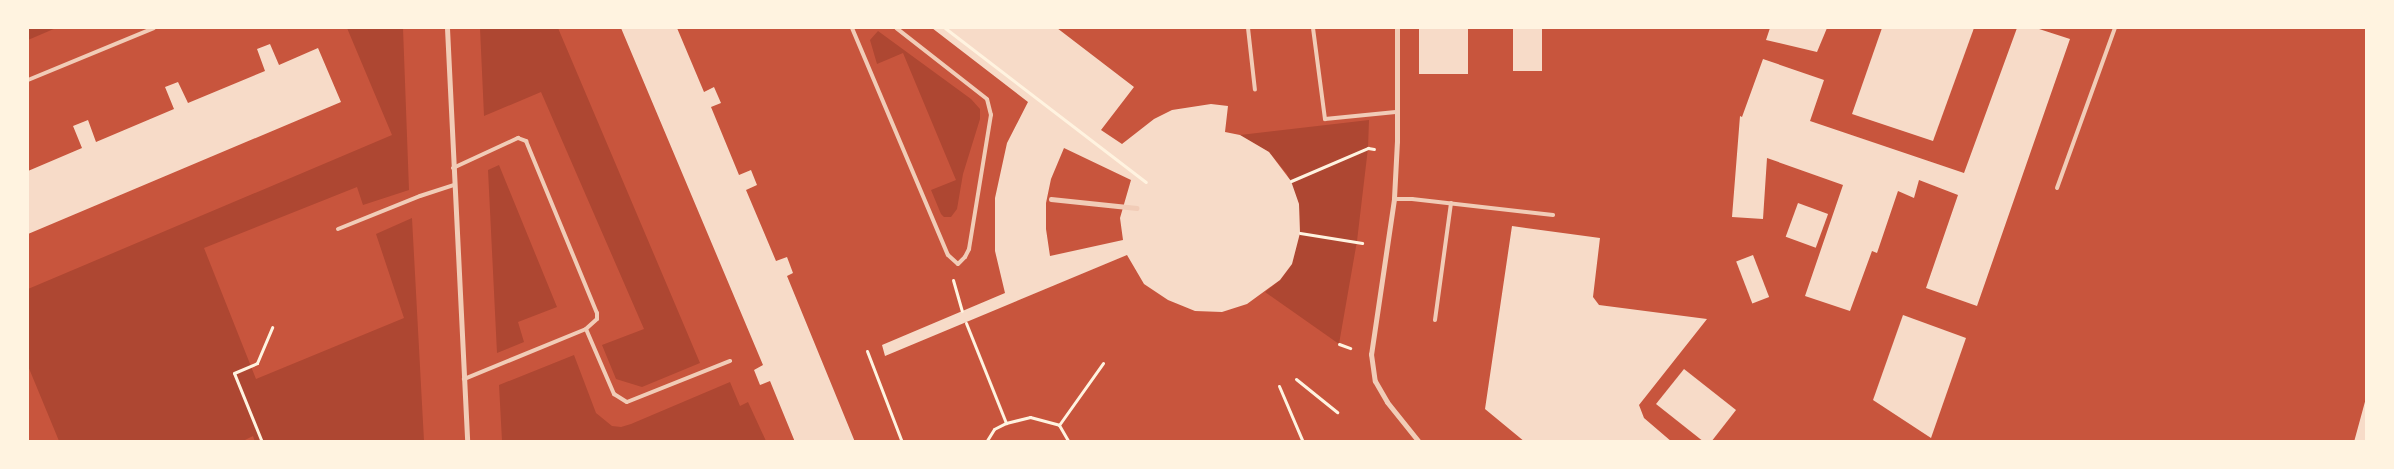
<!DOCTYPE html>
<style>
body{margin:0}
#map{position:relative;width:2394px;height:469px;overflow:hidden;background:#c8553d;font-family:"Asap Condensed",sans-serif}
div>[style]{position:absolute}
.green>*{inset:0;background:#ae4732}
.building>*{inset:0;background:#f7dbc8;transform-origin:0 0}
.path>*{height:3px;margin:-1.5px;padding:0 1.5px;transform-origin:1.5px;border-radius:1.5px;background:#fff3e0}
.service>*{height:4px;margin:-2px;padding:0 2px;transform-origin:2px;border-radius:2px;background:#f1ccb7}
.pedestrian>*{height:4.5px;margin:-2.25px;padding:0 2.25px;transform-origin:2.25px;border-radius:2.25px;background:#f1ccb7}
.minor>*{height:5px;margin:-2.5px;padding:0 2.5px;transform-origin:2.5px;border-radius:2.5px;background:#f1ccb7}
span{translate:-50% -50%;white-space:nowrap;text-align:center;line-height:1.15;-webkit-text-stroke:5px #fff3e0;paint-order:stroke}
.frame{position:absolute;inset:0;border:29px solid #fff3e0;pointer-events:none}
</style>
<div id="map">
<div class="green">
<i style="clip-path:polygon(28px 28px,56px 28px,28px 40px)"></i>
<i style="clip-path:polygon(347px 28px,403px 28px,409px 190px,363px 205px,357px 187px,204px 248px,256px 379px,404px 318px,376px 234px,412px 218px,424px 441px,255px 442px,253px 436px,241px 442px,59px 441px,28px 366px,28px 289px,392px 135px)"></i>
<i style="clip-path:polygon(480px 28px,558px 28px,700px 363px,642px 387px,616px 379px,602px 345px,644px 329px,541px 92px,484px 116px)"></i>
<i style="clip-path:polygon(878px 31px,971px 99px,980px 109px,980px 119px,963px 174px,957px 209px,951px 217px,944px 217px,941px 214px,931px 190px,956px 180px,903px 53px,877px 64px,870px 40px)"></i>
<i style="clip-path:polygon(1369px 120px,1368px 148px,1357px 241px,1339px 344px,1265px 292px,1280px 280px,1292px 264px,1300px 233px,1299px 204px,1287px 174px,1269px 152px,1240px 135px)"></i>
<i style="clip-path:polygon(499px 165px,557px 307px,518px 322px,524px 342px,497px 353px,488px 170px)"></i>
<i style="clip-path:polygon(574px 355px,596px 413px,612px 426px,621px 427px,631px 424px,730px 382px,740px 406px,748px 402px,766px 441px,502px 441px,499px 385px)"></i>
</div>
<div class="building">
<i style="clip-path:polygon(621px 28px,677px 28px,704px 92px,714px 87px,721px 103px,711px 107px,739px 175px,751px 170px,757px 185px,746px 190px,776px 261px,787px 257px,793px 273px,787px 276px,855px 442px,795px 442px,770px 381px,760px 385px,754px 370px,763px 365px)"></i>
<i style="clip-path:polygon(evenodd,932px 28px,1057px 28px,1134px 87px,1101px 130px,1122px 144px,1154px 119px,1172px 110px,1211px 104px,1228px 106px,1225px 132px,1240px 135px,1269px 152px,1291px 181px,1299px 204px,1300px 233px,1292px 264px,1280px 280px,1247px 304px,1222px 312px,1195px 311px,1168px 300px,1144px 284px,1127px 255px,885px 356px,882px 345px,1005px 293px,995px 251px,995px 198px,1007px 143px,1028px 102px,932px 28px,1064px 148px,1131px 180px,1120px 218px,1123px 240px,1050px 256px,1046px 229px,1046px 203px,1051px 179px,1064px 148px)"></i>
<i style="left:1419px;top:28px;width:49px;height:46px"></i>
<i style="left:1513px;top:28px;width:29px;height:43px"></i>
<i style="clip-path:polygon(1770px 28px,1827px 28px,1817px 52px,1766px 40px)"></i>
<i style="clip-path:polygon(1882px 28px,1974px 28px,1933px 141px,1852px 114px)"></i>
<i style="clip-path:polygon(2017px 28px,2036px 28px,2070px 39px,1977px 306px,1926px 288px,1958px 195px,1919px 180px,1914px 198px,1898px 191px,1877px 253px,1872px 251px,1850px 311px,1805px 296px,1843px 185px,1767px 158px,1763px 219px,1732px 217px,1740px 116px,1742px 117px,1763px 59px,1824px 80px,1810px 121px,1964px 173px)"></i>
<i style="clip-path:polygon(270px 44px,279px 65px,318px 48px,341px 102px,28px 234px,28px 171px,82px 148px,73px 126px,88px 120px,96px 142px,174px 109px,165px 87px,178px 82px,188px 103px,265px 71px,257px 49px)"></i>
<i style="left:1798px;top:203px;width:32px;height:36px;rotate:20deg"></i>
<i style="clip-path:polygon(1512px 226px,1600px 238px,1593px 297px,1599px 305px,1707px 319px,1639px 405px,1644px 418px,1672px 442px,1525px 442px,1485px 409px)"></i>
<i style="left:1753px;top:255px;width:45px;height:18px;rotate:69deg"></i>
<i style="clip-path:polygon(1903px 315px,1966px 338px,1931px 438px,1873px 400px)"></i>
<i style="clip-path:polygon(1684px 369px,1736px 410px,1711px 442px,1704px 442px,1656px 404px)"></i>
<i style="clip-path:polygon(2366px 398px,2366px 442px,2354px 442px)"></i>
</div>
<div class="path">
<i style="left:945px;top:28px;width:253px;rotate:37.5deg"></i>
<i style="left:1291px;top:181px;width:84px;rotate:-23.2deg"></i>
<i style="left:1368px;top:148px;width:6px;rotate:9deg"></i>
<i style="left:1300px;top:233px;width:63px;rotate:9.2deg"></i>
<i style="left:953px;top:280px;width:32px;rotate:74deg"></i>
<i style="left:966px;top:323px;width:108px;rotate:68.2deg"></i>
<i style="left:1339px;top:344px;width:12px;rotate:20deg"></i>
<i style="left:867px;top:351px;width:97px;rotate:69deg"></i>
<i style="left:1296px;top:379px;width:53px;rotate:38.8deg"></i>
<i style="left:1279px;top:386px;width:61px;rotate:66.8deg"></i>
<i style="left:1059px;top:425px;width:76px;rotate:-54.6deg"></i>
<i style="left:262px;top:442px;width:74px;rotate:-112.1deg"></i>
<i style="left:234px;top:373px;width:25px;rotate:-23deg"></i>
<i style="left:257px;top:363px;width:39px;rotate:-67deg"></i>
<i style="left:986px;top:442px;width:15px;rotate:-58deg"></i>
<i style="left:994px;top:429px;width:13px;rotate:-27deg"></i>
<i style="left:1006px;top:423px;width:25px;rotate:-14deg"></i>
<i style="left:1030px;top:417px;width:30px;rotate:15deg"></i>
<i style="left:1059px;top:425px;width:20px;rotate:60deg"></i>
</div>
<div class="service">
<i style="left:852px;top:28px;width:246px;rotate:67.1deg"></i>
<i style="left:948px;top:255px;width:13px;rotate:42deg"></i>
<i style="left:958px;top:264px;width:10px;rotate:-45deg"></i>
<i style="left:965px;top:257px;width:9px;rotate:-63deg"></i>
<i style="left:969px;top:249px;width:136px;rotate:-80.7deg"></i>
<i style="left:991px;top:115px;width:16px;rotate:-104deg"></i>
<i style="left:987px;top:99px;width:115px;rotate:-142deg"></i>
<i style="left:1248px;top:28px;width:62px;rotate:83.6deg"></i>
<i style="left:1313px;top:28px;width:92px;rotate:82.5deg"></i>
<i style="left:1325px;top:119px;width:71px;rotate:-5.6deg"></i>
<i style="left:28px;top:80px;width:136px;rotate:-22.4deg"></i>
<i style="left:453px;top:168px;width:72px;rotate:-24.8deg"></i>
<i style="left:518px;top:138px;width:9px;rotate:21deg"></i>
<i style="left:526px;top:141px;width:186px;rotate:67.6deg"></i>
<i style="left:597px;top:313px;width:6px;rotate:90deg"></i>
<i style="left:597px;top:319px;width:15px;rotate:138deg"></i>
<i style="left:586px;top:329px;width:132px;rotate:157.7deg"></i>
<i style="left:2057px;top:188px;width:170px;rotate:-70.1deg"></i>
<i style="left:1394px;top:199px;width:18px"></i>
<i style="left:1412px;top:199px;width:142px;rotate:6.5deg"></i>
<i style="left:338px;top:229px;width:88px;rotate:-21.9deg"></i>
<i style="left:420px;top:196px;width:36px;rotate:-18deg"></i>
<i style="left:1435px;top:320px;width:118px;rotate:-82.2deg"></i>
<i style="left:586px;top:329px;width:71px;rotate:66.7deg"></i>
<i style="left:614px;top:394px;width:15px;rotate:32deg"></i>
<i style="left:627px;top:402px;width:111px;rotate:-21.7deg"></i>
</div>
<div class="pedestrian">
<i style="left:1051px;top:199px;width:86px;rotate:6deg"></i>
</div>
<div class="minor">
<i style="left:447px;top:28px;width:414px;rotate:87.2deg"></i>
<i style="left:1397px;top:28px;width:113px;rotate:90deg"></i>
<i style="left:1397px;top:141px;width:58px;rotate:93deg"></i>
<i style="left:1394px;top:199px;width:157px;rotate:98.4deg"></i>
<i style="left:1371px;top:354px;width:27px;rotate:82deg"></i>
<i style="left:1375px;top:381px;width:24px;rotate:60deg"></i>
<i style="left:1387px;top:402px;width:51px;rotate:51.3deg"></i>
</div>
<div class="frame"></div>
</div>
